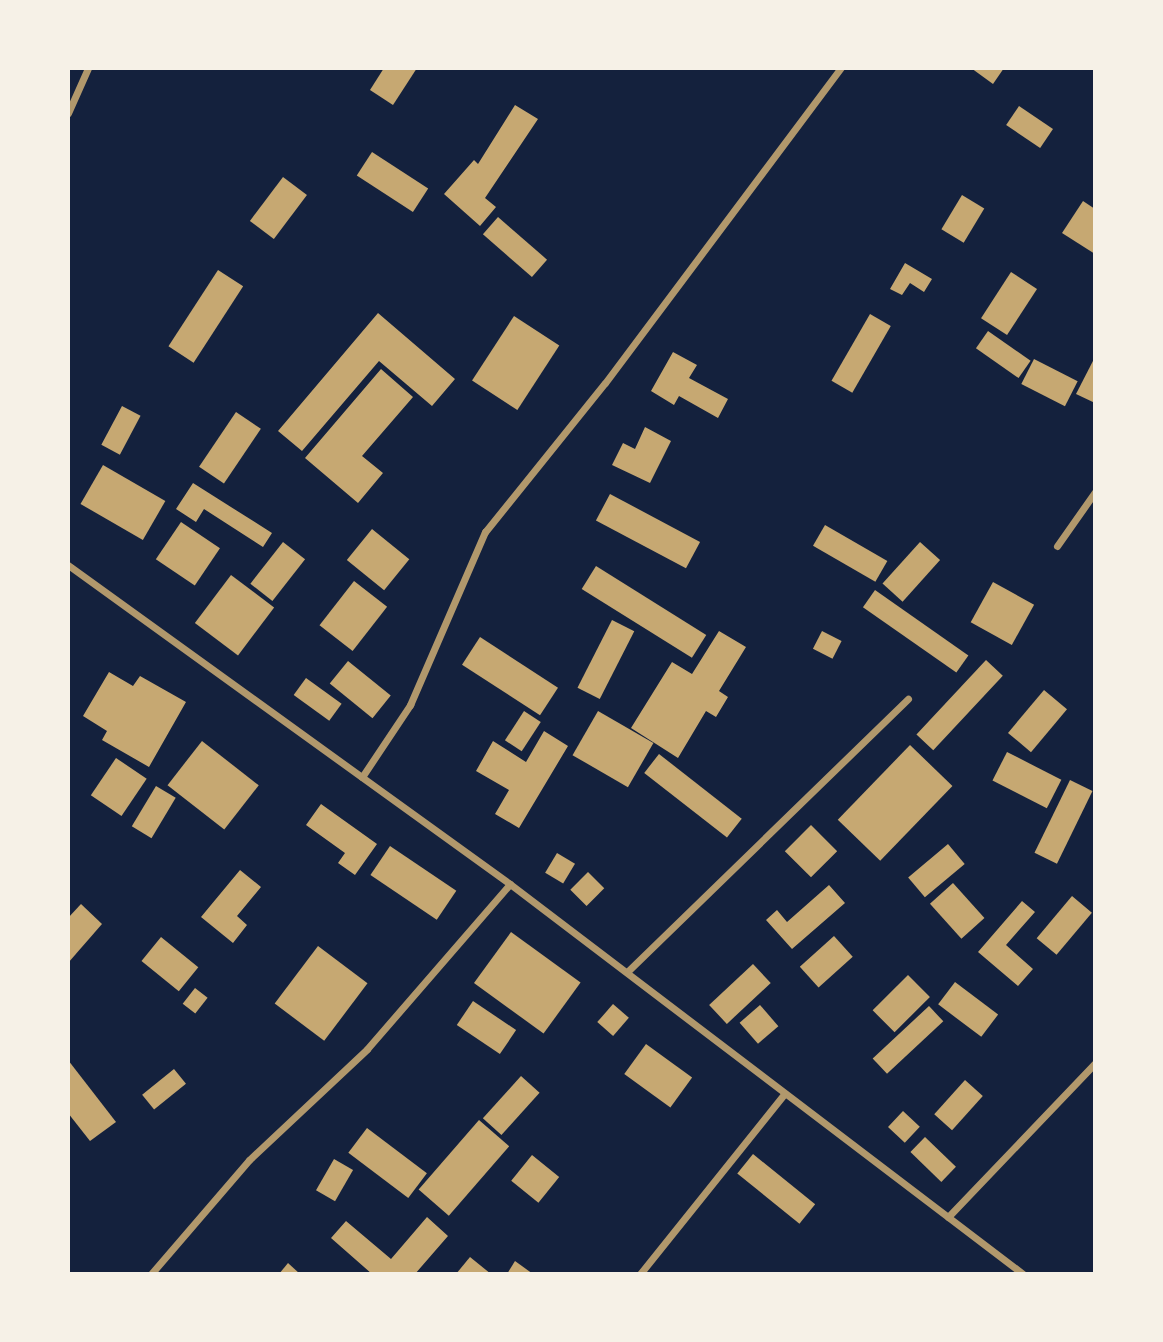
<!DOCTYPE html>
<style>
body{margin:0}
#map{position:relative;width:1163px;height:1342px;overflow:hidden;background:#14213d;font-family:"Zilla Slab",serif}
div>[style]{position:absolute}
.building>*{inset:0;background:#c6a872;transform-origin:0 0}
.minor>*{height:7px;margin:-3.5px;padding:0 3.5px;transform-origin:3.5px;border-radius:3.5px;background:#b1986c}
span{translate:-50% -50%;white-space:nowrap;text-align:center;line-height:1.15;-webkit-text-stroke:5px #f6f1e7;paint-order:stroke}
.frame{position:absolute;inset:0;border:70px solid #f6f1e7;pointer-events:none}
</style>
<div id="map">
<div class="building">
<i style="clip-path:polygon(384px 68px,417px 68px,393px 105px,370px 90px)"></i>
<i style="clip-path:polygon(971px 68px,1004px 68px,993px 84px)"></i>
<i style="clip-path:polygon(515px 105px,538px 119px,485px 198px,496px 207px,480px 226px,444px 194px,474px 160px,478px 164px)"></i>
<i style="left:1019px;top:106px;width:41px;height:23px;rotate:34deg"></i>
<i style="left:372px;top:152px;width:67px;height:28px;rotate:33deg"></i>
<i style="left:283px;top:177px;width:30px;height:55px;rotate:37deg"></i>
<i style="left:962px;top:195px;width:26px;height:40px;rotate:31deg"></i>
<i style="clip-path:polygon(1083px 201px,1095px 209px,1095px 254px,1062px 233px)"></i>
<i style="left:498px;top:217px;width:65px;height:23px;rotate:41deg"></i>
<i style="clip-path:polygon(905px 263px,932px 279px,924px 292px,910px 283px,902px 295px,890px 289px)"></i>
<i style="left:218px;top:270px;width:30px;height:91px;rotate:33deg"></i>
<i style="left:1011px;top:272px;width:31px;height:55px;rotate:33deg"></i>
<i style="clip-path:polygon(378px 313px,455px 379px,432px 406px,379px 361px,302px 451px,278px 431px)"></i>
<i style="left:870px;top:314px;width:24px;height:77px;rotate:30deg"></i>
<i style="left:514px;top:316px;width:54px;height:77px;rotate:33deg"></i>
<i style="left:988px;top:331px;width:52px;height:21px;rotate:35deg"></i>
<i style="clip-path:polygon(673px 352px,697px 365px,689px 378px,728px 399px,718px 418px,679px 396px,674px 405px,651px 391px)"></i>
<i style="clip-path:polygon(1095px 357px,1095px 403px,1076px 394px)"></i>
<i style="left:1034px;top:359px;width:49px;height:28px;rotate:27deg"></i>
<i style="clip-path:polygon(381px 369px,413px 397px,362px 456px,383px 473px,358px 503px,305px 458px)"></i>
<i style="left:122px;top:406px;width:21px;height:44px;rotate:28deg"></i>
<i style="left:236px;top:412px;width:30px;height:66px;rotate:34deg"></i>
<i style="clip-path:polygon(645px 427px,671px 441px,650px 483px,612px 465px,623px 443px,635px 449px)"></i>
<i style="left:103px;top:465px;width:72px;height:45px;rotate:30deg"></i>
<i style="clip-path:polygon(193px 483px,272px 533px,263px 547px,204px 509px,196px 522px,176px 509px)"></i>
<i style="left:610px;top:494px;width:102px;height:30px;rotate:28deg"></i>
<i style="left:181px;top:522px;width:47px;height:45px;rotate:34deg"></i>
<i style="left:825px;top:525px;width:72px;height:24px;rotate:30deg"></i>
<i style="left:372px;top:529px;width:48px;height:40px;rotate:39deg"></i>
<i style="left:283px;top:542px;width:28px;height:53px;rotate:38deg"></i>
<i style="left:920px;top:542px;width:27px;height:56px;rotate:42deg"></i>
<i style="left:596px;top:566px;width:130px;height:27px;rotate:32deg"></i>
<i style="left:231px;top:575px;width:54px;height:60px;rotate:37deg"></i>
<i style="left:354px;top:581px;width:42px;height:56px;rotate:38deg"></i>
<i style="left:993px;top:582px;width:47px;height:46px;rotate:29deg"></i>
<i style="left:875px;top:590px;width:114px;height:21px;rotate:35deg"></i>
<i style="left:612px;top:620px;width:25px;height:76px;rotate:27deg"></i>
<i style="clip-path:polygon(719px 631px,746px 647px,719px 691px,728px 697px,716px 717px,706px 711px,678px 758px,631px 728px,672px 662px,692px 674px)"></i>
<i style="left:822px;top:631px;width:22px;height:20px;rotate:27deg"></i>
<i style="left:480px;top:637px;width:93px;height:33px;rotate:33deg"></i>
<i style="left:986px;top:660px;width:23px;height:102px;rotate:43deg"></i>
<i style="left:348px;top:661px;width:55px;height:29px;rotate:39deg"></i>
<i style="clip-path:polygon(109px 672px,133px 686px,140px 676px,186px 702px,149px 767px,102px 740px,107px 731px,83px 716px)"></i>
<i style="left:306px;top:678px;width:44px;height:21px;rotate:36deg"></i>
<i style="left:1044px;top:690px;width:30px;height:56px;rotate:40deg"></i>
<i style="left:524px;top:711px;width:20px;height:35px;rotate:33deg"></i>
<i style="left:598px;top:711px;width:64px;height:51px;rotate:30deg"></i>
<i style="clip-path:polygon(544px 731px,568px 746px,519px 828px,495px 814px,509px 790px,476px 771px,493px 741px,526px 762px)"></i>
<i style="left:202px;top:741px;width:72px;height:56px;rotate:38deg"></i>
<i style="left:910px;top:745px;width:59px;height:104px;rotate:44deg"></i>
<i style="left:1007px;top:752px;width:61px;height:32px;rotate:27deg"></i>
<i style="left:659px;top:754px;width:105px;height:24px;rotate:38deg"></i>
<i style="left:116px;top:758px;width:37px;height:45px;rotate:34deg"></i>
<i style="left:1070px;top:780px;width:25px;height:81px;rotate:26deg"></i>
<i style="left:156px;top:786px;width:23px;height:47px;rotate:31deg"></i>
<i style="clip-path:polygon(321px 804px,377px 844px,355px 875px,338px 863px,345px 853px,306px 825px)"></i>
<i style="left:811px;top:825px;width:37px;height:37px;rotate:45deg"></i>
<i style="left:948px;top:844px;width:26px;height:52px;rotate:50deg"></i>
<i style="left:390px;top:846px;width:80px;height:35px;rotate:34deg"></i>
<i style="left:557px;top:853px;width:21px;height:23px;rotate:31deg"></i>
<i style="clip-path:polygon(240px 870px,261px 887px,237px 916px,247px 925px,233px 943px,201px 917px)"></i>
<i style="left:588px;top:872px;width:23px;height:25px;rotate:45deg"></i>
<i style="left:953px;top:883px;width:47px;height:31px;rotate:48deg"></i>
<i style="clip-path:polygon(829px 885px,845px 903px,792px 949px,766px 920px,777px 910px,787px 922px)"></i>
<i style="left:1072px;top:896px;width:26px;height:55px;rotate:40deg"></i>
<i style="clip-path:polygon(1022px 901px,1035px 912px,1006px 945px,1033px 969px,1018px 986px,978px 952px)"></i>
<i style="clip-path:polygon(81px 904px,102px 924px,68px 963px,68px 918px)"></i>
<i style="left:511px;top:932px;width:86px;height:63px;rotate:36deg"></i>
<i style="left:834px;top:936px;width:28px;height:46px;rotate:48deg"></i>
<i style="left:161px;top:937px;width:48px;height:31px;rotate:39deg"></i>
<i style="left:318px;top:946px;width:62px;height:72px;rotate:37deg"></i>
<i style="left:753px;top:964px;width:26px;height:60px;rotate:47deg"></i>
<i style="left:908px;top:975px;width:31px;height:50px;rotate:45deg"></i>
<i style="left:955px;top:982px;width:54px;height:28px;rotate:37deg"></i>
<i style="left:195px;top:988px;width:16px;height:20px;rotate:38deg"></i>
<i style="left:473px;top:1001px;width:52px;height:29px;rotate:34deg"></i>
<i style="left:613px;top:1004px;width:21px;height:24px;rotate:41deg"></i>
<i style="left:760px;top:1005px;width:28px;height:27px;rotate:49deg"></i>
<i style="left:929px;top:1006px;width:21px;height:77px;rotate:47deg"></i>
<i style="left:646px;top:1044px;width:57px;height:37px;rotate:36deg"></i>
<i style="clip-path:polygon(68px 1060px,116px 1122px,90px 1141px,68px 1113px)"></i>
<i style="left:174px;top:1069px;width:19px;height:41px;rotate:51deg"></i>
<i style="left:521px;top:1076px;width:25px;height:57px;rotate:42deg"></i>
<i style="left:965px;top:1080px;width:24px;height:46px;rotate:42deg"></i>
<i style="left:903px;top:1111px;width:23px;height:22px;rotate:43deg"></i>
<i style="left:479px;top:1120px;width:40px;height:92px;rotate:41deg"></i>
<i style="left:367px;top:1128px;width:75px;height:31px;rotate:37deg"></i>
<i style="left:925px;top:1137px;width:43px;height:21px;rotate:44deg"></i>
<i style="left:753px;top:1154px;width:80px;height:25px;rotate:39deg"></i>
<i style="left:532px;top:1155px;width:35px;height:33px;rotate:39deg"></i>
<i style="left:334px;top:1159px;width:22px;height:36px;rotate:30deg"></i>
<i style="clip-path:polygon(427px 1217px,448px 1236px,415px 1274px,372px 1274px,331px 1238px,346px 1221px,391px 1259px)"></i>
<i style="clip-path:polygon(470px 1257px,491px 1274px,456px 1274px)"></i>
<i style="clip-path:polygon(515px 1261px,533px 1274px,507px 1274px)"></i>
<i style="clip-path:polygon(288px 1263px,300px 1274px,279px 1274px)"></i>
</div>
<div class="minor">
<i style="left:68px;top:113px;width:49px;rotate:-66deg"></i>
<i style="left:1057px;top:546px;width:66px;rotate:-54.9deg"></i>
<i style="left:68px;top:565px;width:545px;rotate:35.82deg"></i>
<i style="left:510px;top:884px;width:644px;rotate:37.24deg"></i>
<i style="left:362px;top:777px;width:87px;rotate:-56.3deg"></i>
<i style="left:410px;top:705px;width:189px;rotate:-66.6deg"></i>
<i style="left:485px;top:532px;width:191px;rotate:-51.2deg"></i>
<i style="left:605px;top:383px;width:394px;rotate:-53.2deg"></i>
<i style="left:627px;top:972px;width:392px;rotate:-44.2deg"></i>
<i style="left:948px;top:1217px;width:213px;rotate:-46.3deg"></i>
<i style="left:151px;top:1274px;width:150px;rotate:-49.3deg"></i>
<i style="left:249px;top:1160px;width:162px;rotate:-43.2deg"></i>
<i style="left:367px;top:1049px;width:218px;rotate:-49.1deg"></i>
<i style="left:640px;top:1274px;width:231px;rotate:-51.3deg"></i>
</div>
<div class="frame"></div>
</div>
